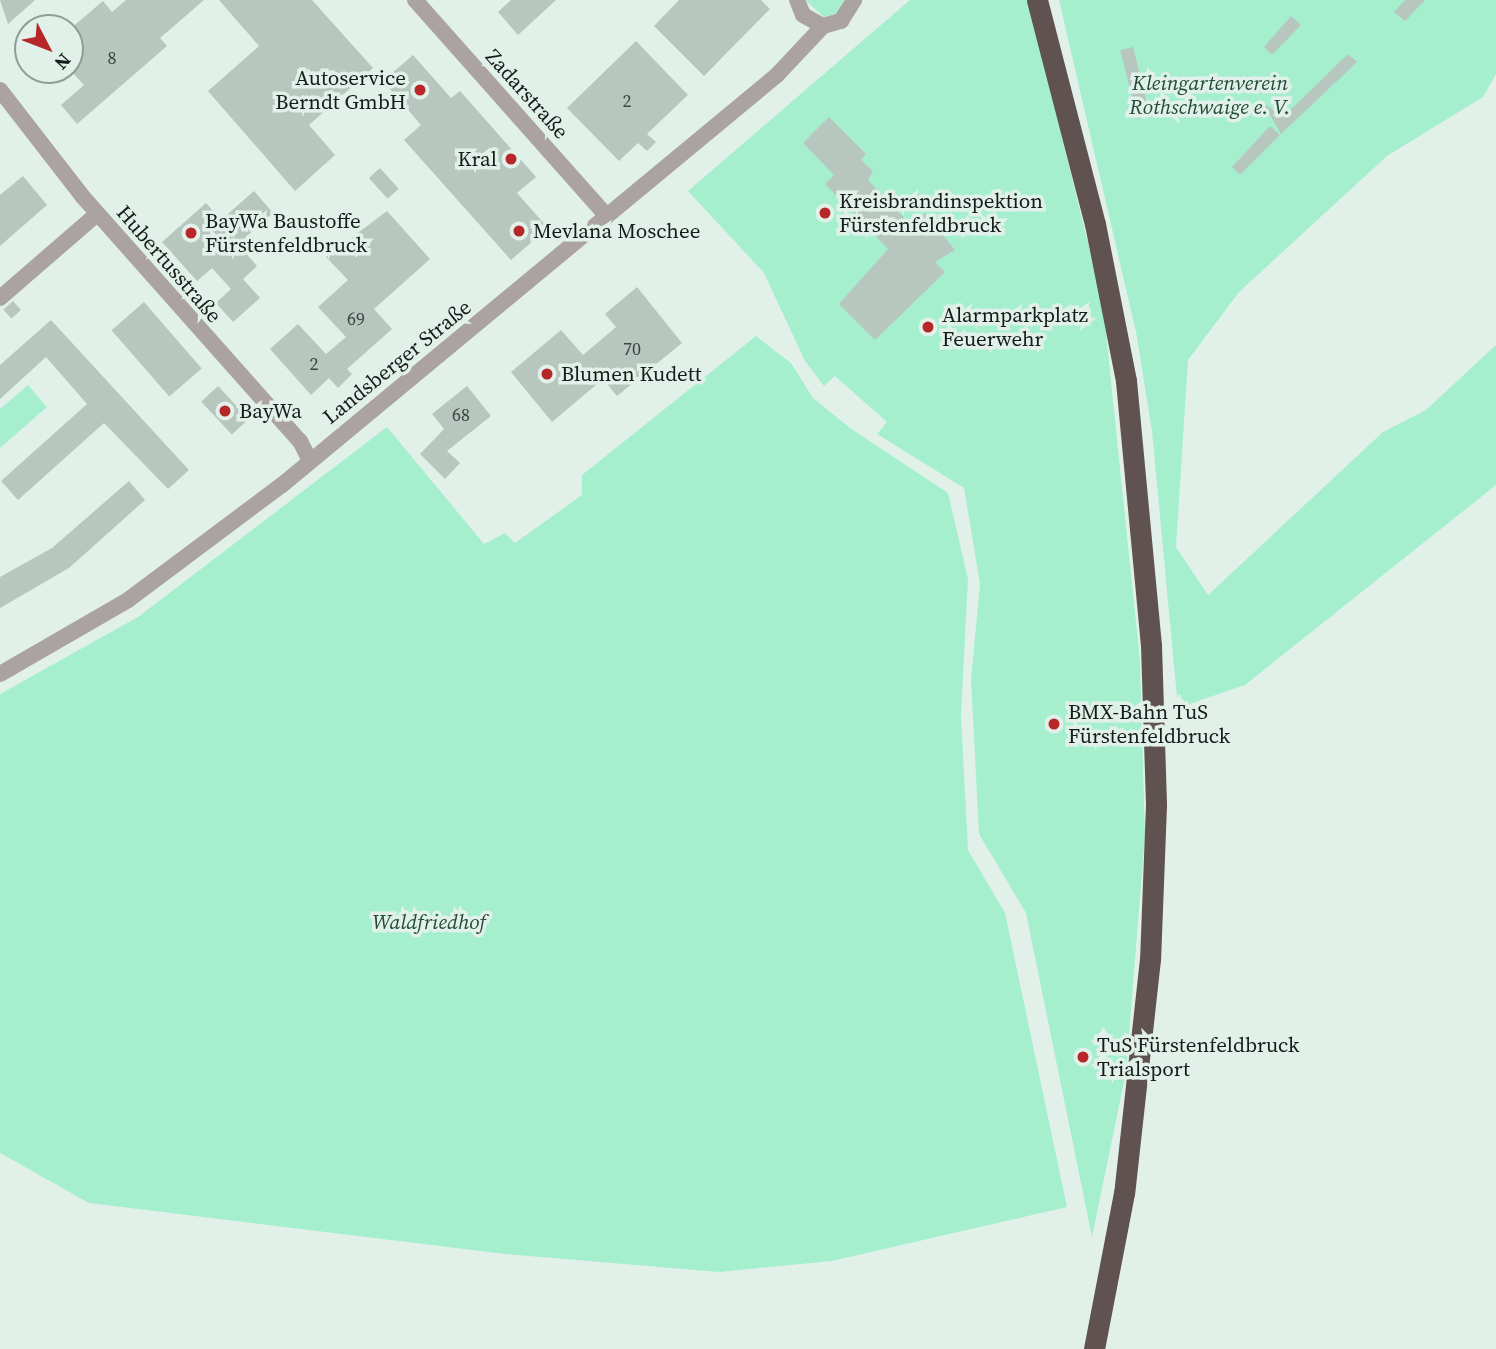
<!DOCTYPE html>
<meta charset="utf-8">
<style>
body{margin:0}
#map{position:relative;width:1496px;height:1349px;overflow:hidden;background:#e1f1e9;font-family:"Source Serif 4",serif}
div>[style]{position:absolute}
.green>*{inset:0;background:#a5efcf}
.building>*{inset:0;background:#b7c6bf;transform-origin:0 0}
.minor>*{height:16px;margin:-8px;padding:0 8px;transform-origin:8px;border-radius:8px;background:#aba3a2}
.highway>*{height:21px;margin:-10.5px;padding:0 10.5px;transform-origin:10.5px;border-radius:10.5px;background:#605250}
.dots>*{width:19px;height:19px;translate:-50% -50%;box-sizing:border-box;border:4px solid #e1f1e9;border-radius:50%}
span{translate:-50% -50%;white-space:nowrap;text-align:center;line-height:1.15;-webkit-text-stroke:7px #e1f1e9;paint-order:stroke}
.number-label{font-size:18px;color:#3e4642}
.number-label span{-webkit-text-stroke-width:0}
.poi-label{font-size:21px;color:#161c19}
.right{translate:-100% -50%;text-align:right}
.left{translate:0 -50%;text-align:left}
.park-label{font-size:21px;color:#214a3a;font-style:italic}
.street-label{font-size:21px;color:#161c19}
.north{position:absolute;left:14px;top:14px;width:70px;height:70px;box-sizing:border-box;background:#e1f1e9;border:2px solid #909c96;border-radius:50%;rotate:132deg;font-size:19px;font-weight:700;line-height:28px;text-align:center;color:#161c19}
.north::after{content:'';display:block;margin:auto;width:24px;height:32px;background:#b72729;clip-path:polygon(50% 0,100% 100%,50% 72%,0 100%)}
</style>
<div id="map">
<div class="green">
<i style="clip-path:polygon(805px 0,844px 0,837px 13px,824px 17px)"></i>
<i style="clip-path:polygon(910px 0,1028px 0,1103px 304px,1140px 661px,1145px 835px,1126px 1072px,1092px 1237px,1026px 913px,979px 834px,971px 680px,980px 584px,964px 488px,877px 434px,887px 422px,835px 376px,824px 386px,805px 361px,764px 273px,688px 191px)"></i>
<i style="clip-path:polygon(1059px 0,1496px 0,1496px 74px,1483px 97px,1387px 156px,1239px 292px,1188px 360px,1176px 547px,1208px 595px,1383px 432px,1426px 410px,1496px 345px,1496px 485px,1245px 685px,1178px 708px,1152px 431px,1136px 332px)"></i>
<i style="clip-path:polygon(756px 336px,791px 363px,813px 398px,850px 428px,948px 493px,968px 579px,961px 715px,968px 850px,1005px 913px,1067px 1207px,832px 1261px,719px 1272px,505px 1254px,89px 1203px,0 1153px,0 694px,138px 617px,387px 427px,484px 544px,505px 533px,515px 543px,582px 495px,582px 475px)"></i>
<i style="clip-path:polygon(28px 385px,47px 407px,0 448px,0 409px)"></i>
</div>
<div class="building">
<i style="clip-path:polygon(0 0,35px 0,8px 24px)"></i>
<i style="clip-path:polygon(126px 0,204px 0,160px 38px,167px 46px,77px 124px,61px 105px,84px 85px,70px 70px,70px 29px,103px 1px,112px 12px)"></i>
<i style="clip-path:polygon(219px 0,312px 0,373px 68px,309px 125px,335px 155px,295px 191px,208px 91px,259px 46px)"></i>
<i style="clip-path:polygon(511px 0,556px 0,518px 35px,498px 12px)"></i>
<i style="clip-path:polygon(679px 0,761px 0,770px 9px,704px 76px,654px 26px)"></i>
<i style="clip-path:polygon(1405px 0,1425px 0,1405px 21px,1394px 12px)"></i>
<i style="clip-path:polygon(1291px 16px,1301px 25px,1272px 55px,1264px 47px)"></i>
<i style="clip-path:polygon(636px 41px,688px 95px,647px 134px,656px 142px,647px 151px,638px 143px,619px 161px,567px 108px)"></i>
<i style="left:1133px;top:47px;width:71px;height:13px;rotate:76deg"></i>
<i style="clip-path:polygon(1348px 54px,1357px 62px,1281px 134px,1263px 103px,1283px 117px)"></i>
<i style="clip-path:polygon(413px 55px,451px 98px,460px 91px,536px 177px,517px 193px,548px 228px,511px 260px,404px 140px,421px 125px,383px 81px)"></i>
<i style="clip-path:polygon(829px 117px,866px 154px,861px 160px,873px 171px,868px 180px,912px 226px,925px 213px,955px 250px,935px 262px,945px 272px,875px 340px,839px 304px,888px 249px,825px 184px,834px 175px,803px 143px)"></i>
<i style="clip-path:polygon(1270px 126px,1280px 135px,1240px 175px,1232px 167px)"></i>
<i style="left:380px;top:168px;width:28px;height:15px;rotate:48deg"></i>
<i style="clip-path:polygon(23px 176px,47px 205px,0 246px,0 195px)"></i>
<i style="clip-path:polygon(254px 191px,273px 213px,238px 244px,257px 266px,243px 279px,260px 298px,233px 322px,216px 303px,231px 289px,212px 268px,197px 281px,162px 242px,206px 203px,221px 220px)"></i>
<i style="clip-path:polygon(387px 211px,430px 259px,374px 309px,392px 329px,347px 369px,352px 374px,338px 388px,329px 378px,311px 395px,270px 349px,298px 324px,326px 354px,346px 337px,318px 307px,348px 280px,326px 257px)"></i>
<i style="clip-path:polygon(637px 287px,682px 343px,617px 396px,603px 379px,552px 422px,511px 372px,561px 330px,583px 355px,616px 327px,605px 314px)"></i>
<i style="left:13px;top:301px;width:12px;height:13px;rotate:48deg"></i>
<i style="left:144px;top:302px;width:88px;height:43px;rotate:49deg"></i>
<i style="clip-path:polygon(51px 320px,189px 470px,168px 489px,104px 423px,18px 500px,1px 481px,87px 404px,46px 357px,0 399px,0 365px)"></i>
<i style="left:218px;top:386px;width:45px;height:23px;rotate:47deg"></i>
<i style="clip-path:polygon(467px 386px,491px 416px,447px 451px,460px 463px,445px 479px,420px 454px,444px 429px,432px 414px)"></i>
<i style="clip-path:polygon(129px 481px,145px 500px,69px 568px,0 608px,0 577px,52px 548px)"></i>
</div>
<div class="minor">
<i style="left:415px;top:0;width:289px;rotate:48.4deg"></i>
<i style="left:797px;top:0;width:16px;rotate:68deg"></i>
<i style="left:803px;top:15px;width:23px;rotate:29deg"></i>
<i style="left:823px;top:26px;width:19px;rotate:-16deg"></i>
<i style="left:841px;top:21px;width:25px;rotate:-58deg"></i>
<i style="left:0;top:90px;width:135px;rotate:52.2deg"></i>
<i style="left:83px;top:197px;width:327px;rotate:48.4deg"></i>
<i style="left:300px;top:441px;width:22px;rotate:63deg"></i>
<i style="left:0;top:298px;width:128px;rotate:-40.9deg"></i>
<i style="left:0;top:674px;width:148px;rotate:-30deg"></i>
<i style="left:128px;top:600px;width:192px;rotate:-36.8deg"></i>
<i style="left:282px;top:485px;width:643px;rotate:-39.63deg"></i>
<i style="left:777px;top:75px;width:67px;rotate:-46.8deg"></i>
</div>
<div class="highway">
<i style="left:1037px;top:0;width:231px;rotate:75.5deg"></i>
<i style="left:1095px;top:224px;width:160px;rotate:78.8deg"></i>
<i style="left:1126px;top:381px;width:265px;rotate:84.6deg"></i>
<i style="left:1151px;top:645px;width:160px;rotate:88.2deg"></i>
<i style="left:1156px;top:805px;width:154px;rotate:92.2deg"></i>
<i style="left:1150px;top:959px;width:235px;rotate:96.3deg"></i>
<i style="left:1124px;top:1193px;width:159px;rotate:100.9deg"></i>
</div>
<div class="dots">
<i style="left:420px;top:90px;background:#b72729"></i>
<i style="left:511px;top:159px;background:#b72729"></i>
<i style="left:825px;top:213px;background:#b72729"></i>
<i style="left:519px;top:231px;background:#b72729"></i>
<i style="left:191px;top:233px;background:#b72729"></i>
<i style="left:928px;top:327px;background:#b72729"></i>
<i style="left:547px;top:374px;background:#b72729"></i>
<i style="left:225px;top:411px;background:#b72729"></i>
<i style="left:1054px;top:724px;background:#b72729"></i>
<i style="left:1083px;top:1057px;background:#b72729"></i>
</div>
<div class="number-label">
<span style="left:112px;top:58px">8</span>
<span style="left:627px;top:101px">2</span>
<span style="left:356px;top:319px">69</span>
<span style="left:632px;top:349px">70</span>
<span style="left:314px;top:364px">2</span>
<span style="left:461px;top:415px">68</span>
</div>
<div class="poi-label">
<span class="right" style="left:406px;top:90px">Autoservice<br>Berndt GmbH</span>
<span class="right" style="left:497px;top:159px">Kral</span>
<span class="left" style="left:839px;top:213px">Kreisbrandinspektion<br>Fürstenfeldbruck</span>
<span class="left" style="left:205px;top:233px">BayWa Baustoffe<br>Fürstenfeldbruck</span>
<span class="left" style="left:533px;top:231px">Mevlana Moschee</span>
<span class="left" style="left:942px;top:327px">Alarmparkplatz<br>Feuerwehr</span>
<span class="left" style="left:561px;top:374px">Blumen Kudett</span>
<span class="left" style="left:239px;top:411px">BayWa</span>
<span class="left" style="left:1068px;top:724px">BMX-Bahn TuS<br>Fürstenfeldbruck</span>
<span class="left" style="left:1097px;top:1057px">TuS Fürstenfeldbruck<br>Trialsport</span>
</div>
<div class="park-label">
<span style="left:1210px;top:95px">Kleingartenverein<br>Rothschwaige e. V.</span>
<span style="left:429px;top:922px">Waldfriedhof</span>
</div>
<div class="street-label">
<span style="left:527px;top:94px;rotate:48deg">Zadarstraße</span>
<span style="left:169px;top:264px;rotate:49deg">Hubertusstraße</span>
<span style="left:397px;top:362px;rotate:-39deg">Landsberger Straße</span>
</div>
<div class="north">N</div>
</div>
